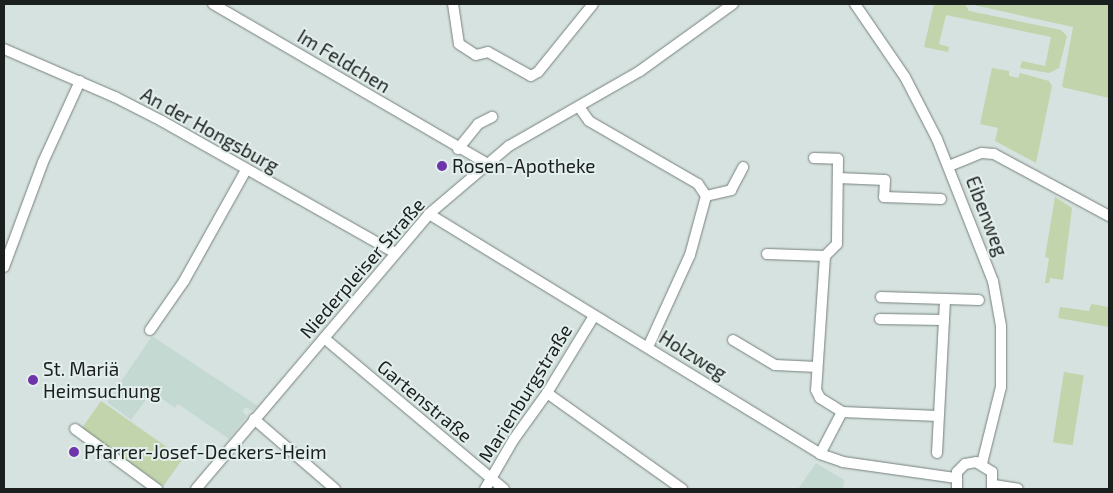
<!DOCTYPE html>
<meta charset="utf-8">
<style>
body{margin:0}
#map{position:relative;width:1113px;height:493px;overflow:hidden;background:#d6e2df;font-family:"Exo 2",sans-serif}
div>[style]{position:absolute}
.built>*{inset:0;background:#c5d9d3}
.green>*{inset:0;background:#c1d4ac;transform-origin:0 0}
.roads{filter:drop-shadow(0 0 1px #76817e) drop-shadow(0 0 1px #76817e)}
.street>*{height:10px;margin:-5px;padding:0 5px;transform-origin:5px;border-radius:5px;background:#fff}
.dots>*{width:14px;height:14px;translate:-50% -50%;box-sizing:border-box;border:2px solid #e3efec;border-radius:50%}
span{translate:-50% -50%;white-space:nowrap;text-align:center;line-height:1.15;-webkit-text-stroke:4px #e3efec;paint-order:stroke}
.street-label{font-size:19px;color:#1b1f1e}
.poi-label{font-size:19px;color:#1b1f1e}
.left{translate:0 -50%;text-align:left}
.frame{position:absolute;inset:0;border:5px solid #1b1f1e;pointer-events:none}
</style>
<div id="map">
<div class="built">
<i style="clip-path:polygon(152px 336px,258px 406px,252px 411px,246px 407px,242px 411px,247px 416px,229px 439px,178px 404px,175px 408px,152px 392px,131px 420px,107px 402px)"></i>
<i style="clip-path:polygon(816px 463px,844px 480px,843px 489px,798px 489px)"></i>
</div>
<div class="green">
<i style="clip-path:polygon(934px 4px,965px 4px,969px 11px,1061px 30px,1067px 36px,1059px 68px,1049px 73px,1020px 68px,1022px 61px,1045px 66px,1051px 37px,946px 15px,939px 44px,949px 47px,948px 52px,924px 47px)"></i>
<i style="clip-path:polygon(969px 4px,1109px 4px,1109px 98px,1062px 87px,1073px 27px)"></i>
<i style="clip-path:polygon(992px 68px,1009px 71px,1009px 76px,1018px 78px,1020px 73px,1049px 81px,1052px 86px,1036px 163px,995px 141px,998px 128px,980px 124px)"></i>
<i style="clip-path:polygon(1055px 197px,1072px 208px,1063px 280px,1050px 278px,1049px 283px,1045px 283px,1049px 258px,1045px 257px)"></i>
<i style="clip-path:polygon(1091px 304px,1109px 307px,1109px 327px,1058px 318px,1060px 307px,1089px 311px)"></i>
<i style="left:1064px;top:372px;width:20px;height:71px;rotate:9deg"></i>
<i style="left:101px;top:401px;width:100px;height:34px;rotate:35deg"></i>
</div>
<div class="roads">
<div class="street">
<i style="left:213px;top:4px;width:316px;rotate:30.2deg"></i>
<i style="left:453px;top:4px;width:40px;rotate:81.5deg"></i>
<i style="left:459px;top:44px;width:20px;rotate:33deg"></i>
<i style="left:476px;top:55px;width:12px;rotate:-14deg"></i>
<i style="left:488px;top:52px;width:49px;rotate:29.2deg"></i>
<i style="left:531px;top:76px;width:8px;rotate:-30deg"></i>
<i style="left:538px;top:72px;width:87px;rotate:-51deg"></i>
<i style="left:855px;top:4px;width:88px;rotate:55.6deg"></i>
<i style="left:905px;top:77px;width:70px;rotate:62.7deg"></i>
<i style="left:937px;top:139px;width:153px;rotate:68.5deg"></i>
<i style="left:993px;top:281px;width:46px;rotate:79.9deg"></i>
<i style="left:1001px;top:326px;width:61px;rotate:90deg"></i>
<i style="left:1001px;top:387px;width:78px;rotate:104deg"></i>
<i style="left:4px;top:49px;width:121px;rotate:23.4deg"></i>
<i style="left:115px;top:97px;width:53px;rotate:27.1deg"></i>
<i style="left:162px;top:121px;width:266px;rotate:29.5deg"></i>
<i style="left:579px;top:107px;width:17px;rotate:54deg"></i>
<i style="left:589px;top:121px;width:126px;rotate:30deg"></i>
<i style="left:698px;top:184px;width:14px;rotate:56deg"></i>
<i style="left:458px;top:149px;width:32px;rotate:-51deg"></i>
<i style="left:478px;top:124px;width:16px;rotate:-27deg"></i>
<i style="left:814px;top:158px;width:24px;rotate:2deg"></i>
<i style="left:838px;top:159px;width:85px;rotate:90.7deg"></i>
<i style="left:837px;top:244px;width:17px;rotate:135deg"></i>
<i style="left:825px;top:256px;width:134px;rotate:93.8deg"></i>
<i style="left:816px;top:390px;width:9px;rotate:63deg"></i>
<i style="left:820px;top:398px;width:26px;rotate:32deg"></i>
<i style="left:842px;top:412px;width:47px;rotate:117.6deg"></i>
<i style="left:949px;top:166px;width:35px;rotate:-22deg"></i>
<i style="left:982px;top:153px;width:12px;rotate:5deg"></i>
<i style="left:994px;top:154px;width:131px;rotate:28.3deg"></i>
<i style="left:838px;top:178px;width:47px;rotate:2.4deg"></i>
<i style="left:885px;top:180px;width:17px;rotate:93deg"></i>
<i style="left:884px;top:197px;width:57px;rotate:2deg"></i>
<i style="left:429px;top:214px;width:459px;rotate:31.5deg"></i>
<i style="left:820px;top:454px;width:24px;rotate:19deg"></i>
<i style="left:843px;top:462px;width:113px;rotate:8.1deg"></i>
<i style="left:767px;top:254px;width:58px;rotate:2deg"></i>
<i style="left:4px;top:267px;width:112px;rotate:-69.6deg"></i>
<i style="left:43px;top:162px;width:89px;rotate:-65.4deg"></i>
<i style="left:881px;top:297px;width:98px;rotate:1.8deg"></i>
<i style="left:880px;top:319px;width:64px;rotate:0.9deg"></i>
<i style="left:150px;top:330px;width:60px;rotate:-55.2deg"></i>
<i style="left:184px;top:281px;width:127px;rotate:-60.8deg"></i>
<i style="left:324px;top:338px;width:235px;rotate:40deg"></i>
<i style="left:733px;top:340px;width:49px;rotate:30.8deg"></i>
<i style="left:775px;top:365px;width:42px;rotate:2.7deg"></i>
<i style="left:648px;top:347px;width:101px;rotate:-65.5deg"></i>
<i style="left:690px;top:255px;width:61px;rotate:-74.8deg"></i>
<i style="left:706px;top:196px;width:26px;rotate:-13deg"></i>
<i style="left:731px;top:190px;width:26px;rotate:-62deg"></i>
<i style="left:547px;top:393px;width:166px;rotate:35.4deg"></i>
<i style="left:842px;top:412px;width:96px;rotate:2.4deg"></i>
<i style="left:254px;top:419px;width:107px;rotate:40.8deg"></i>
<i style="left:75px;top:429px;width:102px;rotate:36.2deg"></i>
<i style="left:937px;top:453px;width:154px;rotate:-87deg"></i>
<i style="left:994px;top:485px;width:24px;rotate:9deg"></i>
<i style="left:196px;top:489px;width:360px;rotate:-49.7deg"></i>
<i style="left:429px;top:214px;width:105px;rotate:-40.4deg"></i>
<i style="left:509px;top:146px;width:151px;rotate:-29.8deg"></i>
<i style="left:640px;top:71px;width:115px;rotate:-35.8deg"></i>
<i style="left:485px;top:489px;width:58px;rotate:-59.9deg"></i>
<i style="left:514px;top:439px;width:57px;rotate:-54.3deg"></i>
<i style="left:547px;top:393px;width:90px;rotate:-58.6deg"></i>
<i style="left:957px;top:489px;width:17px;rotate:-90deg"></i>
<i style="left:957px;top:472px;width:11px;rotate:-45deg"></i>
<i style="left:965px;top:464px;width:11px;rotate:-10deg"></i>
<i style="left:976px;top:462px;width:19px;rotate:32deg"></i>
<i style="left:992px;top:472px;width:17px;rotate:90deg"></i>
</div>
</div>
<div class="dots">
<i style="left:442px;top:166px;background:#6e35ab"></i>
<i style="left:33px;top:380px;background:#6e35ab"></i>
<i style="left:74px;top:452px;background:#6e35ab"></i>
</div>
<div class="street-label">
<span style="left:344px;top:61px;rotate:31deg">Im Feldchen</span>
<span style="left:210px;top:130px;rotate:29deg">An der Hongsburg</span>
<span style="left:987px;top:216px;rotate:69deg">Eibenweg</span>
<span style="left:362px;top:268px;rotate:-49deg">Niederpleiser Straße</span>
<span style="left:693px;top:355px;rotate:32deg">Holzweg</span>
<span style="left:525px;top:393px;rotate:-58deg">Marienburgstraße</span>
<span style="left:425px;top:401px;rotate:40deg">Gartenstraße</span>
</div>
<div class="poi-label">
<span class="left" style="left:452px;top:166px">Rosen-Apotheke</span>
<span class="left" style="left:43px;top:380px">St. Mariä<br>Heimsuchung</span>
<span class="left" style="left:84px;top:452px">Pfarrer-Josef-Deckers-Heim</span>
</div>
<div class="frame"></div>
</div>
